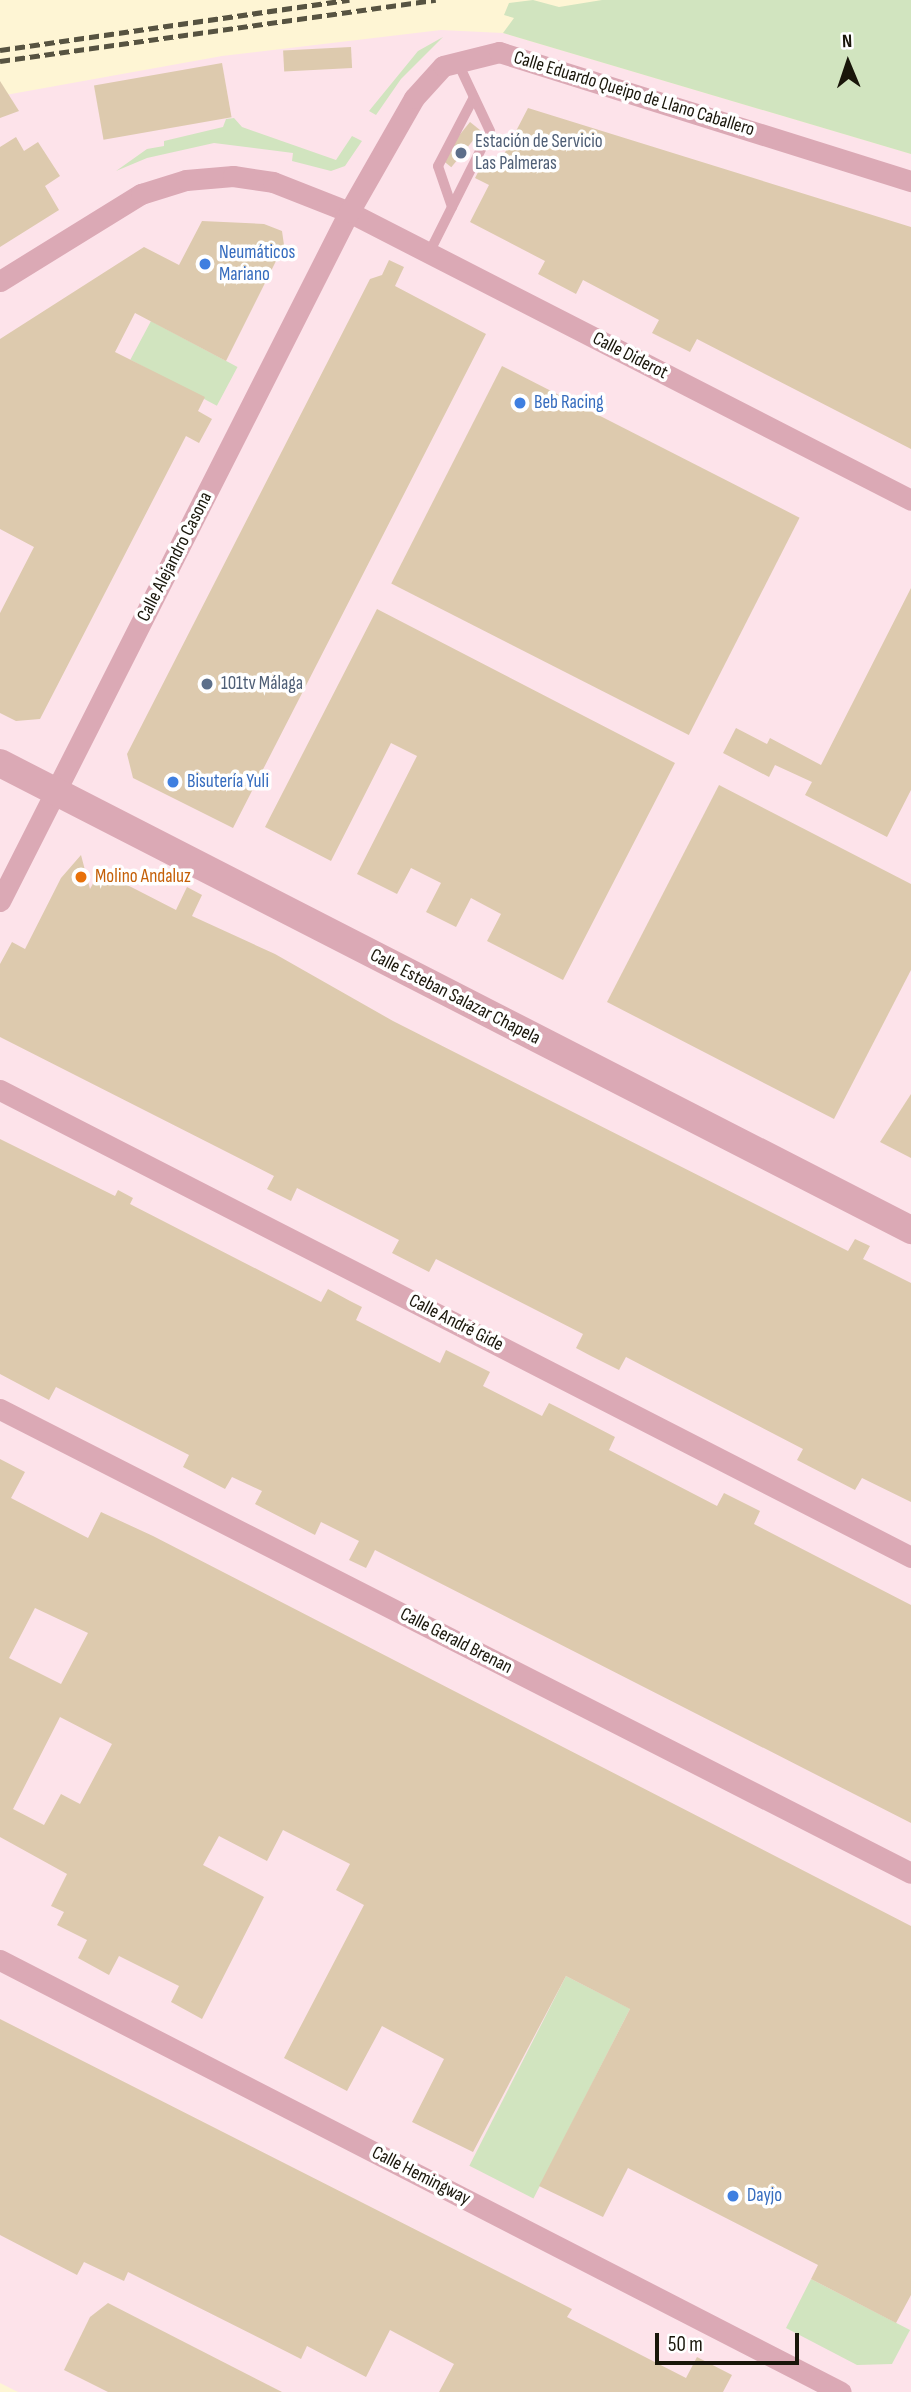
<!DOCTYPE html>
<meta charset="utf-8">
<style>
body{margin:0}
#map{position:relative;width:911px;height:2392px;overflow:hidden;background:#fef5d4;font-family:"Sofia Sans Condensed",sans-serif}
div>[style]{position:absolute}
.industrial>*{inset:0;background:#fde3ea}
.green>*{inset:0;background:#d1e4bf;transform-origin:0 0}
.building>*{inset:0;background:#ddcaae;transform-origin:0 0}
.service>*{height:10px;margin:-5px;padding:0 5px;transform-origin:5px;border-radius:5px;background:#dba9b5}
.minor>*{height:21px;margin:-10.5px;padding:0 10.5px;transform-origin:10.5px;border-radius:10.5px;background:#dba9b5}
.tertiary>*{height:28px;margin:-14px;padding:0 14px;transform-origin:14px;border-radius:14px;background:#dba9b5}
.rail>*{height:5px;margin-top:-2.5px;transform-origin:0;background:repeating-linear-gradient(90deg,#575341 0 10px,transparent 0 15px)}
.dots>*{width:19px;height:19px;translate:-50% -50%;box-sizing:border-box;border:4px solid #fff;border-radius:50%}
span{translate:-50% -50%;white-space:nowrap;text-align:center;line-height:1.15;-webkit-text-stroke:7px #fff;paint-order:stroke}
.street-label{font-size:19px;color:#19160a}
.service-label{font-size:19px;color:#4e5e75}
.left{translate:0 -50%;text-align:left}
.shop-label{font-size:19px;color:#366cbe}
.food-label{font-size:19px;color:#c56008}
.north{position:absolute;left:813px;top:28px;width:70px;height:70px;-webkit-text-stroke:5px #fff;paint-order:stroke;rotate:358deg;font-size:19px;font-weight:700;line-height:28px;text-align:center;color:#19160a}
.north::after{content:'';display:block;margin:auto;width:24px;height:32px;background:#19160a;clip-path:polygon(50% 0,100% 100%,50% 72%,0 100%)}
.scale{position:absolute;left:655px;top:2333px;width:144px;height:32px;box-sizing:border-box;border:4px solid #19160a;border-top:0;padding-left:9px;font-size:21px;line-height:24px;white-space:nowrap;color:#19160a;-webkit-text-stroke:5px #fff;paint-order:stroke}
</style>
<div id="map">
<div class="industrial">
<i style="clip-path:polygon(441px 30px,503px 33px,911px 154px,911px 2392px,18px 2392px,0 2383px,0 96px,222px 56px)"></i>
</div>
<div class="green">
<i style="clip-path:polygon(533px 0,559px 7px,602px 0,911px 0,911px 154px,503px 33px,514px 18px,504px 15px,509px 3px)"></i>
<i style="clip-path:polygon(443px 37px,401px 79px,376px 115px,369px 111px,418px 51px)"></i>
<i style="clip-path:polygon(234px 118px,242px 127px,336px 160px,352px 136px,362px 141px,345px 166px,331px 171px,292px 161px,293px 153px,214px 143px,147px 158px,116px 171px,147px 149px,164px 146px,164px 141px,223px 127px,226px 119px)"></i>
<i style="left:151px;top:321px;width:98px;height:44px;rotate:28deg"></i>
<i style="left:566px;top:1976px;width:72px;height:213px;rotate:27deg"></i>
<i style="clip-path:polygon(811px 2279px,910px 2330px,892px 2364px,857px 2365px,786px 2328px)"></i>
</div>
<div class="building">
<i style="left:351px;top:47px;width:21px;height:68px;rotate:87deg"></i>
<i style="left:222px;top:63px;width:55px;height:130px;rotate:80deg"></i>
<i style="clip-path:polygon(0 81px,19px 111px,0 118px)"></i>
<i style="clip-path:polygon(528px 108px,911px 227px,911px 449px,697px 339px,690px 352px,652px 333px,659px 320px,583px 280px,576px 294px,538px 274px,545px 261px,470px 222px,489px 185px,475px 178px,486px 157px,499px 164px)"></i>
<i style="left:470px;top:122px;width:14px;height:47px;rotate:39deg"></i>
<i style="clip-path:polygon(16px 137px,24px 151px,38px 142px,60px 176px,45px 186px,59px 210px,0 247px,0 147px)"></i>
<i style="clip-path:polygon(202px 221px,264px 224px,282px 231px,284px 245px,226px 361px,135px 313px,115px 352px,205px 397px,198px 411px,212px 419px,199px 443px,186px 436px,40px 719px,16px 721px,0 713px,0 613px,34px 547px,0 529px,0 339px,144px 247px,179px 265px)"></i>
<i style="clip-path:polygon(389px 260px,404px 267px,395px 286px,486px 334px,233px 828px,133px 778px,127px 754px,370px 279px,382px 275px)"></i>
<i style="left:502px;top:366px;width:334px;height:244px;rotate:27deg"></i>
<i style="clip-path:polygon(911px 588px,911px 790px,887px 837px,805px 795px,812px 782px,775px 765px,769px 777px,723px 753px,736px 728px,767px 744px,770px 738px,821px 765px)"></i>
<i style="clip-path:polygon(377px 609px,675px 763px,563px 980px,487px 941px,501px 914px,471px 898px,456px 927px,426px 912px,441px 883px,411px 868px,397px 894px,357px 874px,417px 756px,391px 743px,331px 861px,265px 827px)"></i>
<i style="clip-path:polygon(719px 785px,911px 884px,911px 970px,834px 1119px,607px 1002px)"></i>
<i style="clip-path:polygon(81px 855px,90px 889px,100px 871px,176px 910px,187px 887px,202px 895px,192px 916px,275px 954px,393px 1021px,848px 1251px,855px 1239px,870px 1246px,863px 1259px,911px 1283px,911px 1502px,862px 1478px,855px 1490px,797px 1460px,803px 1449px,626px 1357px,619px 1370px,591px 1356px,576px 1348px,583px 1334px,436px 1259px,429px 1272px,392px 1253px,399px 1240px,297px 1188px,291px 1201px,267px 1189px,274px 1176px,0 1037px,0 964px,12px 942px,25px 949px,61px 878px)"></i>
<i style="clip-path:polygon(911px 1094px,911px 1158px,880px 1142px)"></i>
<i style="clip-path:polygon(0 1139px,115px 1196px,118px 1190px,133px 1198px,130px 1204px,321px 1302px,328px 1289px,350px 1301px,362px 1307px,356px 1320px,440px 1363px,446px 1350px,490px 1372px,483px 1386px,542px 1416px,549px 1403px,561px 1409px,615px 1437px,609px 1450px,717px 1506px,724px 1493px,760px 1511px,754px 1524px,911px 1605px,911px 1823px,375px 1550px,366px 1568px,349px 1560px,359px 1541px,321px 1522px,315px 1535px,255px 1504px,262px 1491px,232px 1477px,225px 1489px,183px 1467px,189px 1455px,56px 1387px,49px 1400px,0 1374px)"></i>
<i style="clip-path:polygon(evenodd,0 1459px,25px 1472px,11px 1498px,88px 1538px,101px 1512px,153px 1536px,911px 1926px,911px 2295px,896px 2323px,811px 2279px,818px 2265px,628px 2168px,603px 2217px,539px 2186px,630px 2009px,566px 1976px,473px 2152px,412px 2122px,444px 2059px,382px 2026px,347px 2091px,284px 2058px,364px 1905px,336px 1890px,350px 1864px,283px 1830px,267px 1861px,219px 1836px,203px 1865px,264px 1897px,202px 2019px,171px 2002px,179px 1986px,119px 1956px,109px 1975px,78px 1958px,87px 1940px,57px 1925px,64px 1912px,51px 1906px,67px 1874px,0 1837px,0 1459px,35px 1608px,88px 1633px,61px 1684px,9px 1658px,35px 1608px,0 1459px,60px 1717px,112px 1744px,80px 1804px,61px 1794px,44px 1825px,13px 1809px,60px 1717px)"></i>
<i style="clip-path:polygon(0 2019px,572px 2309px,567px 2317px,686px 2378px,697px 2357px,732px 2375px,723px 2392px,439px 2392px,454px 2364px,390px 2330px,366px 2377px,307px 2346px,301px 2359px,128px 2272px,124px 2281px,84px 2262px,77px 2275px,0 2235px)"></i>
<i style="clip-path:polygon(108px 2303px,282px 2392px,108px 2392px,64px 2370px,90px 2317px)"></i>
</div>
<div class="service">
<i style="left:452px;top:207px;width:43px;rotate:-108.9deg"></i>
<i style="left:438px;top:166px;width:76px;rotate:-62.4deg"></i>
<i style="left:429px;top:253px;width:136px;rotate:-63.4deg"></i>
<i style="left:490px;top:131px;width:77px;rotate:-115.2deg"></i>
</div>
<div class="minor">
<i style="left:0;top:281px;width:166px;rotate:-31.7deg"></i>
<i style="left:141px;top:194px;width:47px;rotate:-17.3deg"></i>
<i style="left:186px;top:180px;width:47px;rotate:-4.9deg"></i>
<i style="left:233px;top:176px;width:40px;rotate:8.5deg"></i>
<i style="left:273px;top:182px;width:82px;rotate:21.5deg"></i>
<i style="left:349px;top:212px;width:631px;rotate:27.13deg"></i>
<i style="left:0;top:901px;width:772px;rotate:-63.14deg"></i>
<i style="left:349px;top:212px;width:131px;rotate:-60.3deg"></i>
<i style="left:414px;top:98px;width:43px;rotate:-47.8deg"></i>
<i style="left:443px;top:66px;width:58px;rotate:-14deg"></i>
<i style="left:499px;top:52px;width:432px;rotate:17.4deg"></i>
<i style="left:0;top:1090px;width:1024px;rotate:27.14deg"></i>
<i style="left:0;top:1409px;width:1022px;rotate:26.99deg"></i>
<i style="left:0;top:1960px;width:945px;rotate:27.19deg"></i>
</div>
<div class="tertiary">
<i style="left:0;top:763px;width:1024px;rotate:27.14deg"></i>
</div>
<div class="rail">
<i style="left:0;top:50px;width:353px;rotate:-8.2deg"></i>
<i style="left:0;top:61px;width:440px;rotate:-8deg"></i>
</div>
<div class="dots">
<i style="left:461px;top:153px;background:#5c6f8a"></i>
<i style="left:205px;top:264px;background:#3f7fe0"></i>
<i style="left:520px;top:403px;background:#3f7fe0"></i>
<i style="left:207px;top:684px;background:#5c6f8a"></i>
<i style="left:173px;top:782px;background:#3f7fe0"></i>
<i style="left:81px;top:877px;background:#e8710a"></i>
<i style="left:733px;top:2196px;background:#3f7fe0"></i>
</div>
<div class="street-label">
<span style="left:634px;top:94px;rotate:17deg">Calle Eduardo Queipo de Llano Caballero</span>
<span style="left:630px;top:356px;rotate:27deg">Calle Diderot</span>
<span style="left:175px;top:557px;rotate:-63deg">Calle Alejandro Casona</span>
<span style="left:455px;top:997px;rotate:27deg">Calle Esteban Salazar Chapela</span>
<span style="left:456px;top:1323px;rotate:27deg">Calle André Gide</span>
<span style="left:456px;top:1641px;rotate:27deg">Calle Gerald Brenan</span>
<span style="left:421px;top:2176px;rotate:27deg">Calle Hemingway</span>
</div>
<div class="service-label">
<span class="left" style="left:475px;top:153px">Estación de Servicio<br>Las Palmeras</span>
<span class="left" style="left:221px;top:684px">101tv Málaga</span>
</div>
<div class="shop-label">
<span class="left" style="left:219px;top:264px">Neumáticos<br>Mariano</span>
<span class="left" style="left:534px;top:403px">Beb Racing</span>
<span class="left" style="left:187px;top:782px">Bisutería Yuli</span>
<span class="left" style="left:747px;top:2196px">Dayjo</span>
</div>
<div class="food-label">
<span class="left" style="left:95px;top:877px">Molino Andaluz</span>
</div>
<div class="north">N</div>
<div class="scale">50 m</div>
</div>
